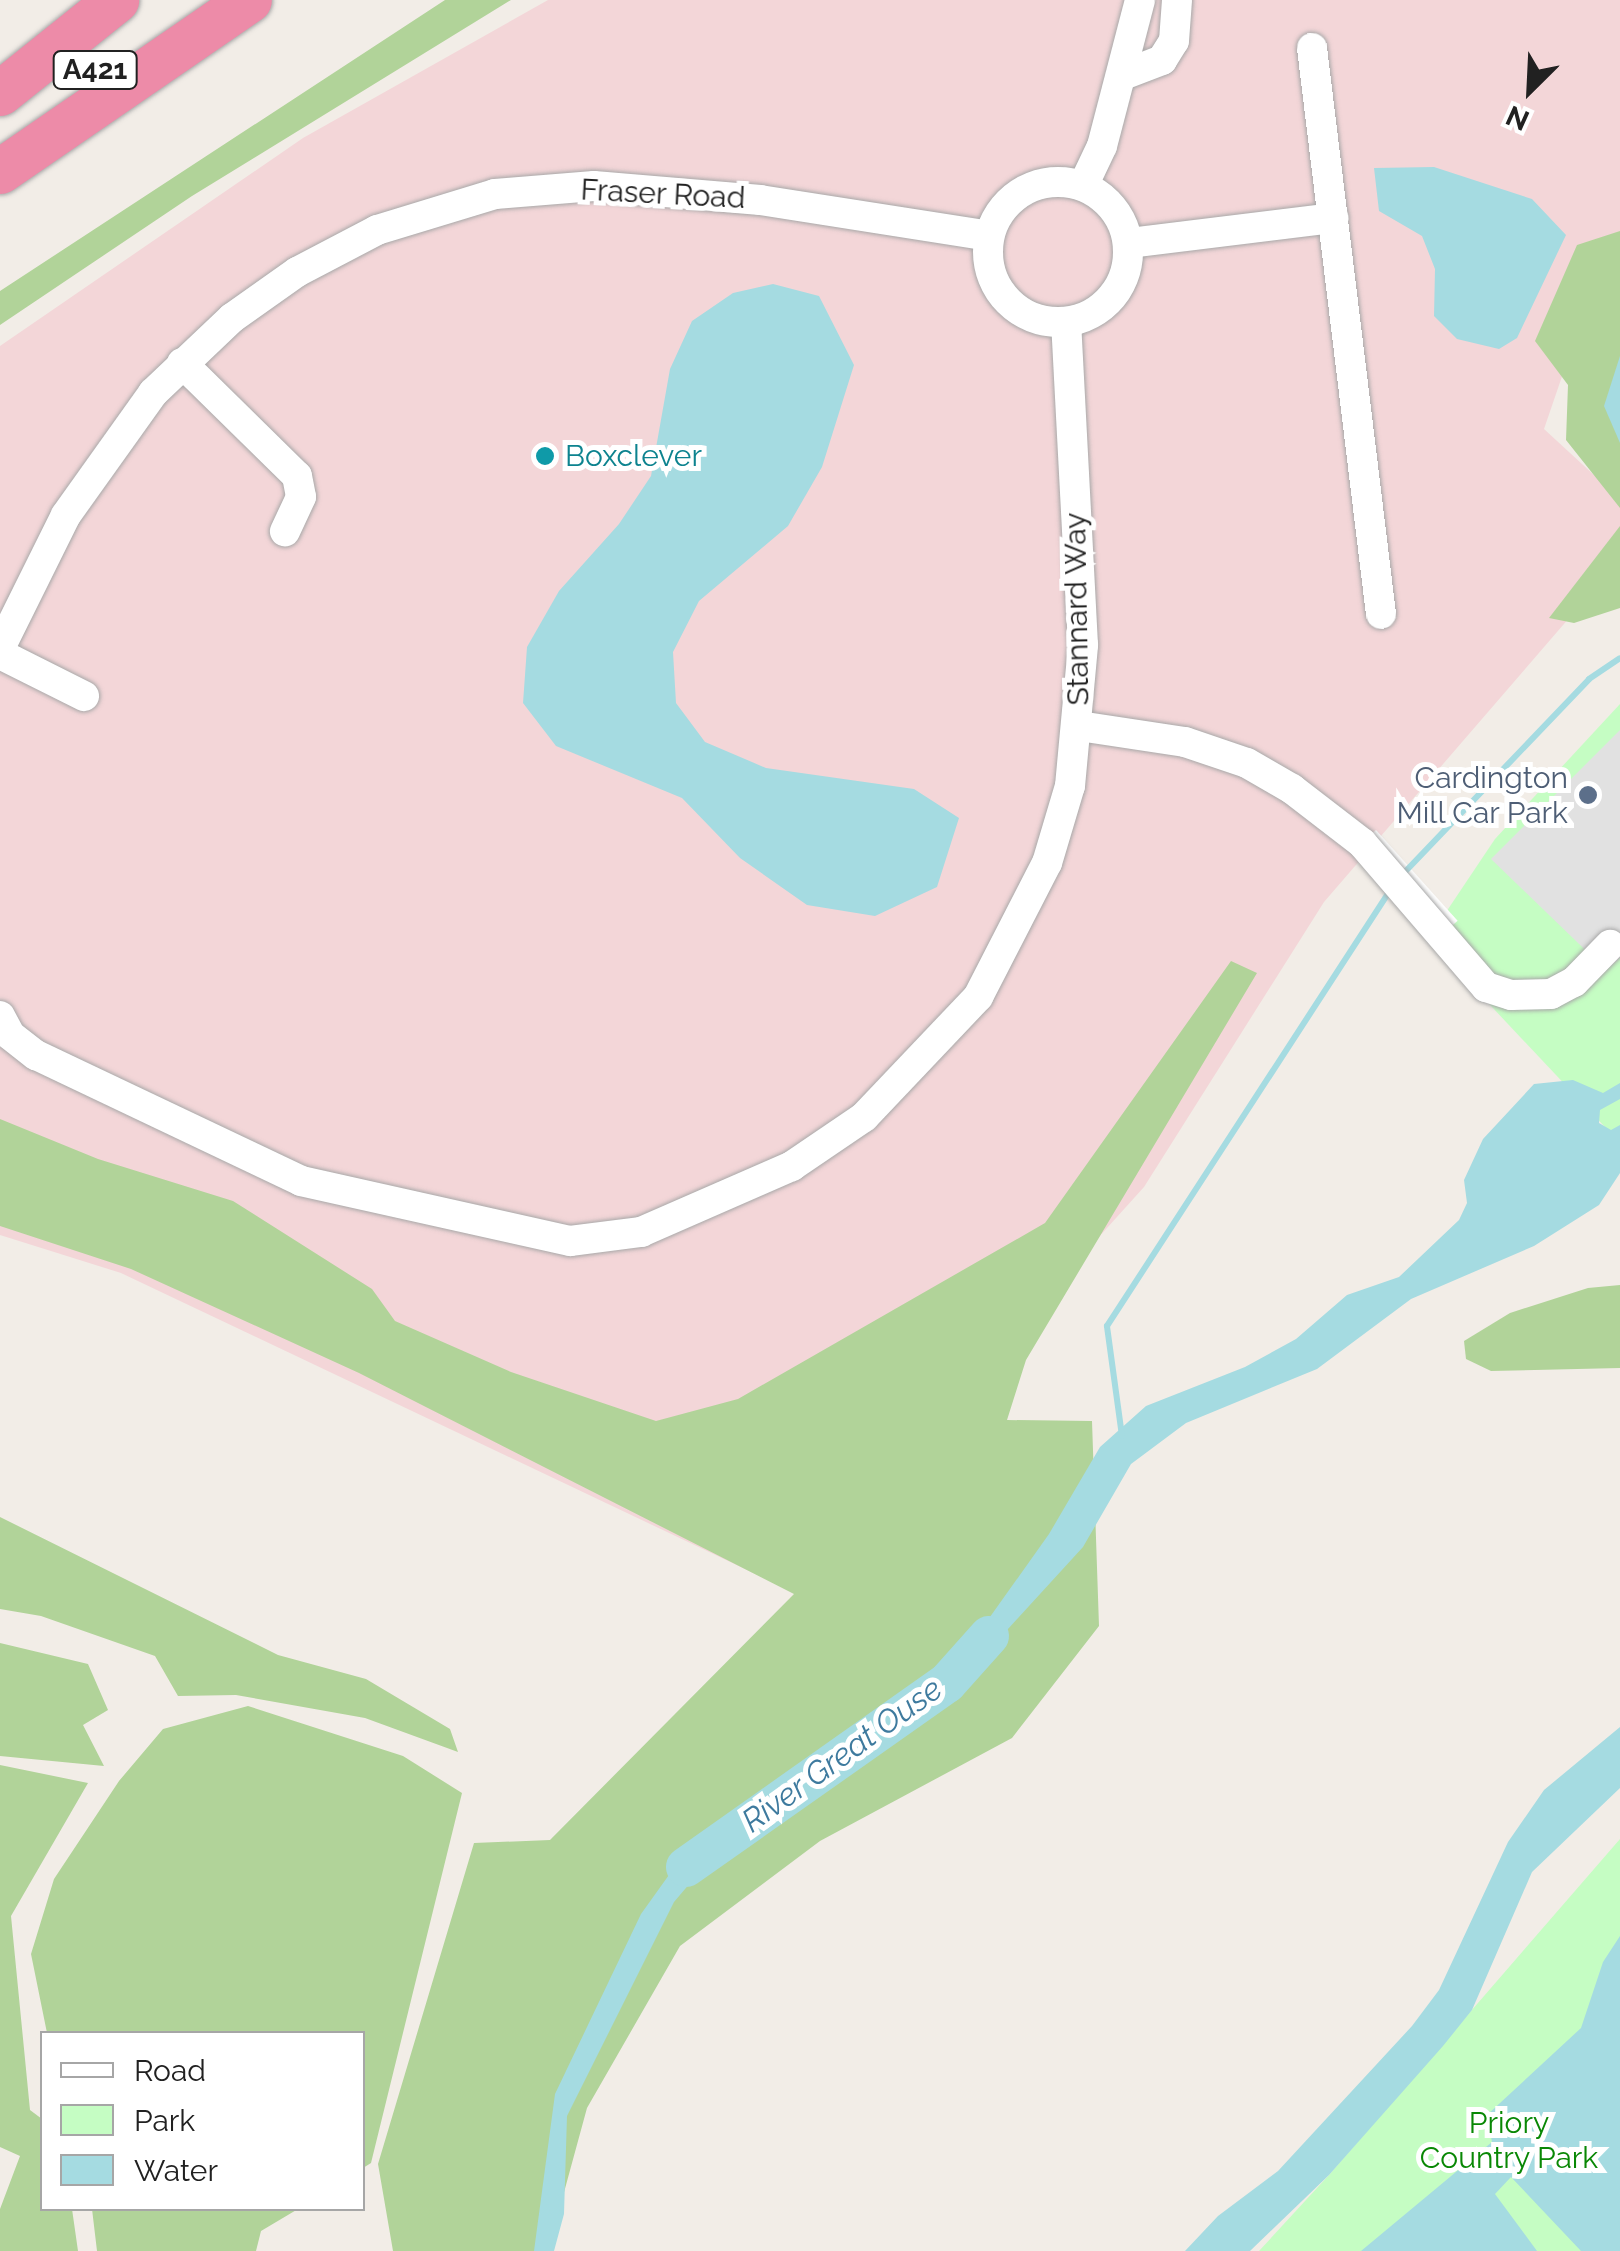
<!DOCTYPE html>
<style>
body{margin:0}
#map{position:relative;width:1620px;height:2251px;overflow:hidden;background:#f2ede7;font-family:Raleway,sans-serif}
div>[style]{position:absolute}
.commercial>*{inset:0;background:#f3d6d8}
.forest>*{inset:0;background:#b1d399}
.park>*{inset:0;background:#c5fdc3}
.parking>*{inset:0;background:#e1e1e1}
.water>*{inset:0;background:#a5dbe1}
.pier>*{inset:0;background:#fff;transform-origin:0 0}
.stream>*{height:6px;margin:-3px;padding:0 3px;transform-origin:3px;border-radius:3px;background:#a5dbe1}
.river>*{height:40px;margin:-20px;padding:0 20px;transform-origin:20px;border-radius:20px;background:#a5dbe1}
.roads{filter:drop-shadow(0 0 2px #a8a8a8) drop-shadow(0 0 2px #a8a8a8)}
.minor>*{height:30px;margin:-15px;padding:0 15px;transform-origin:15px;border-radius:15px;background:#fff}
.minor>.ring{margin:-15px;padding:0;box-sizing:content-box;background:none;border:30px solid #fff;border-radius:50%}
.highway>*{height:45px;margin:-22.5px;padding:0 22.5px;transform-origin:22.5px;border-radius:22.5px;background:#ed8ba8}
.dots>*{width:28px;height:28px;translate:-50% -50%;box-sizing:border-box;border:5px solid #fff;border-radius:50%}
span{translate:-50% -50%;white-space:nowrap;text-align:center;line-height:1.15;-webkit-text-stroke:10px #fff;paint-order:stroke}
.shield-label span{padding:2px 8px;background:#fff;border:2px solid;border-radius:8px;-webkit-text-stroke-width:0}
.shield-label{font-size:28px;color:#212121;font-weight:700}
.street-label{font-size:30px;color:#212121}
.culture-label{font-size:30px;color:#0d838f}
.left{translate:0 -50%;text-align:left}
.service-label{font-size:30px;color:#4e5e75}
.right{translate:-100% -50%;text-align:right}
.park-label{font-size:30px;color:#098805}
.water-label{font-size:32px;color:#3e7a9e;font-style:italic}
.legend{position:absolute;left:40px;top:2031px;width:325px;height:180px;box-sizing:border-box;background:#fff;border:2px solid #a6a6a6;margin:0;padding:12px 18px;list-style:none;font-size:30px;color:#212121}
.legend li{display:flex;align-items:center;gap:20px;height:50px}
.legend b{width:50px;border:2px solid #a6a6a6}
.north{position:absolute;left:1480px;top:40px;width:100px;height:100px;-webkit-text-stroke:8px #fff;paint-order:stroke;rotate:204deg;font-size:28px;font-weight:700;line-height:40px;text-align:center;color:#212121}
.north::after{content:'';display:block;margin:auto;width:35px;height:45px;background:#212121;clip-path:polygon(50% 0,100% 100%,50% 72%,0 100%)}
</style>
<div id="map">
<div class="commercial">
<i style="clip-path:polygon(548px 0,1620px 0,1620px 238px,1608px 242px,1544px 429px,1620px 499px,1620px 559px,1324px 902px,1144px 1187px,783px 1587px,121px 1273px,0 1235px,0 346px,303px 138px)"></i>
</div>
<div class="forest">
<i style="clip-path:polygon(445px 0,511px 0,192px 196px,0 325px,0 291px)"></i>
<i style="clip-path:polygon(1620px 231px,1620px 508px,1566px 440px,1568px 385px,1535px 341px,1577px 245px)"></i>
<i style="clip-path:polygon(1620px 526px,1620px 608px,1574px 623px,1549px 618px)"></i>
<i style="clip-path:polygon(1231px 961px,1257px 973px,1026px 1360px,1007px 1420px,1092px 1421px,1099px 1626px,1012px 1738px,820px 1841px,680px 1946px,587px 2108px,548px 2251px,393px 2251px,378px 2164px,474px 1843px,550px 1840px,794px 1594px,359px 1373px,131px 1269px,0 1226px,0 1119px,98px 1159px,233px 1201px,372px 1289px,395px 1321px,511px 1372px,656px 1421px,738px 1399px,1045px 1223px)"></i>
<i style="clip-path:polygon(1620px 1285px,1620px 1368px,1491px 1371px,1466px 1359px,1464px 1341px,1510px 1313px,1588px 1288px)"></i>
<i style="clip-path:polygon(0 1517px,278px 1655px,366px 1679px,450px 1729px,458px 1752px,365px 1718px,236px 1695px,178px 1696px,155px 1656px,41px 1616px,0 1609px)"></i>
<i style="clip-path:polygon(0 1643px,88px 1664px,108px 1710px,83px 1725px,104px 1766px,0 1756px)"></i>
<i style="clip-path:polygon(248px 1706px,403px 1756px,462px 1793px,371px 2163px,363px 2168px,362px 2034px,47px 2033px,31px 1954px,54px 1879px,119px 1781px,163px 1729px)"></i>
<i style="clip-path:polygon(0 1765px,88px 1783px,11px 1916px,30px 2110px,42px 2119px,42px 2208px,72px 2209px,78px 2251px,0 2251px,0 2209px,20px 2156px,0 2147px)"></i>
<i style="clip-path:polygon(92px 2209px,92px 2208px,298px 2209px,261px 2231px,256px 2251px,97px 2251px)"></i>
</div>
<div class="park">
<i style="clip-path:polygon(1620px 704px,1620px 1143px,1428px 939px,1495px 839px)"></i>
<i style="clip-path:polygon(1620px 1839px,1620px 2251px,1259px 2251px,1329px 2175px)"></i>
</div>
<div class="parking">
<i style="clip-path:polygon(1620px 730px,1620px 958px,1606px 970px,1491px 859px)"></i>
</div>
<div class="water">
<i style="clip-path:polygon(1434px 167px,1532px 199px,1566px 235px,1517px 338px,1499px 349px,1457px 339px,1434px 316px,1435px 269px,1422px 236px,1379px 211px,1374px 168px)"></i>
<i style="clip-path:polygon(773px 284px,819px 296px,854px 365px,822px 467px,788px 526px,699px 601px,673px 652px,676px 703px,705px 742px,766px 768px,914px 789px,959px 818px,937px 887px,875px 916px,807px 905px,740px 858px,682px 798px,556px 746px,523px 703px,527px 647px,559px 591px,619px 524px,651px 476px,670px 369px,692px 321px,733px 293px)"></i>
<i style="clip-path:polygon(1620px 356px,1620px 443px,1604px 406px)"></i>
<i style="clip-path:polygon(1573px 1080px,1603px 1093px,1620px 1083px,1620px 1099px,1600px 1110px,1599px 1123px,1611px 1130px,1620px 1125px,1620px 1173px,1599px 1205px,1534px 1246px,1411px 1299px,1317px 1369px,1186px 1423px,1131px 1464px,1083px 1547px,997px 1641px,943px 1683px,1049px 1534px,1100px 1447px,1146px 1406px,1245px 1367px,1296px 1339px,1347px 1295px,1399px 1277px,1459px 1220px,1467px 1203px,1464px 1180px,1483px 1139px,1534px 1084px)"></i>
<i style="clip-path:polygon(1620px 1727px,1620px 1788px,1532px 1872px,1472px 2010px,1443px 2046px,1329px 2175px,1250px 2251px,1185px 2251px,1218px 2216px,1278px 2171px,1412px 2026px,1439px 1990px,1508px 1842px,1544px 1790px)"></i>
<i style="clip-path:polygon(816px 1772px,731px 1835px,674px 1902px,567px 2116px,564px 2214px,554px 2251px,534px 2251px,555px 2094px,641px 1914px,689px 1847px)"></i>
<i style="clip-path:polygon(1620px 1936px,1620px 2251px,1581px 2251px,1511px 2177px,1495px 2194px,1537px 2251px,1361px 2251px,1492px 2142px,1487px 2115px,1581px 2028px,1603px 1962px)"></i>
</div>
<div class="pier">
<i style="left:1376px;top:830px;width:122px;height:31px;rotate:48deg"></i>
</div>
<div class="stream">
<i style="left:1402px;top:875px;width:271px;rotate:-46.3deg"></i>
<i style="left:1589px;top:679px;width:37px;rotate:-34deg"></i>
<i style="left:1122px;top:1436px;width:111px;rotate:-97.8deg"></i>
<i style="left:1107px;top:1326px;width:521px;rotate:-56.98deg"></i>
</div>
<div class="river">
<i style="left:686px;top:1867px;width:319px;rotate:-35.2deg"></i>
<i style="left:947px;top:1683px;width:63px;rotate:-48.2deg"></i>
</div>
<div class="roads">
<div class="minor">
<i style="left:1312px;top:48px;width:570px;rotate:83.05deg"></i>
<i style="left:1123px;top:75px;width:42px;rotate:-21deg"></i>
<i style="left:1162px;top:60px;width:22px;rotate:-58deg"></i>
<i style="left:1174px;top:41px;width:41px;rotate:-85.8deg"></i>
<i class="ring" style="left:988px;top:182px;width:110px;height:110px"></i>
<i style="left:1083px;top:186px;width:44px;rotate:-64.6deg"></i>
<i style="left:1102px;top:146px;width:151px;rotate:-75.4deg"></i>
<i style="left:1129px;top:243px;width:206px;rotate:-7deg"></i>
<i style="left:182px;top:363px;width:161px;rotate:44.5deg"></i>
<i style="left:297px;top:476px;width:21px;rotate:79deg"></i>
<i style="left:301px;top:497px;width:38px;rotate:115deg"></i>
<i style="left:0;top:648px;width:148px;rotate:-63.6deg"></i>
<i style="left:66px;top:515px;width:150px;rotate:-54.5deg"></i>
<i style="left:153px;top:393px;width:109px;rotate:-43.5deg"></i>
<i style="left:232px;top:318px;width:80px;rotate:-35.3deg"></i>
<i style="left:297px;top:272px;width:90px;rotate:-27.7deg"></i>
<i style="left:377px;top:230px;width:123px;rotate:-17deg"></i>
<i style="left:495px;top:194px;width:99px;rotate:-4.6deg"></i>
<i style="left:594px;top:186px;width:167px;rotate:4.8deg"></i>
<i style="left:760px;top:200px;width:232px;rotate:8.9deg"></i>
<i style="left:0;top:654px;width:94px;rotate:26.6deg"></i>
<i style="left:1079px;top:726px;width:107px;rotate:8.6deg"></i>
<i style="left:1185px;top:742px;width:65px;rotate:18.7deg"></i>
<i style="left:1247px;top:763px;width:52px;rotate:30deg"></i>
<i style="left:1292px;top:789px;width:88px;rotate:37.6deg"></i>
<i style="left:1362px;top:843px;width:190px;rotate:49.3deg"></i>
<i style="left:1486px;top:987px;width:26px;rotate:18deg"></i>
<i style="left:1511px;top:995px;width:40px;rotate:-1.4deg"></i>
<i style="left:1551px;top:994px;width:26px;rotate:-28deg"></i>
<i style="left:1574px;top:982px;width:52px;rotate:-45.8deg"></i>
<i style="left:0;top:1016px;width:21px;rotate:62deg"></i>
<i style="left:10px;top:1035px;width:33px;rotate:38deg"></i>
<i style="left:36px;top:1055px;width:293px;rotate:25.4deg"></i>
<i style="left:301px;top:1181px;width:276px;rotate:12.6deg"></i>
<i style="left:570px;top:1241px;width:72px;rotate:-7.2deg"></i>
<i style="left:641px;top:1232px;width:165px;rotate:-23.6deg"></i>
<i style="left:792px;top:1166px;width:87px;rotate:-34.2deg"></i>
<i style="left:864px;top:1117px;width:166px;rotate:-46.5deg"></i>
<i style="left:978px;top:997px;width:151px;rotate:-62.8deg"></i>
<i style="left:1047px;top:863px;width:80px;rotate:-73.4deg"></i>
<i style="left:1070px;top:786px;width:142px;rotate:-84.7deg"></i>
<i style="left:1083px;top:645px;width:322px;rotate:-93deg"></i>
</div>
<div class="highway">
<i style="left:0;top:93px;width:149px;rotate:-38.7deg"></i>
<i style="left:0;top:171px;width:302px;rotate:-34.5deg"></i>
</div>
</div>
<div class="dots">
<i style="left:545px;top:456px;background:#0f9aa8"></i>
<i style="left:1588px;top:795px;background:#5c6f8a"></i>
</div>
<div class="shield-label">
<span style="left:95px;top:70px">A421</span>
</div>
<div class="street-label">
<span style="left:663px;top:194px;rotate:3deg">Fraser Road</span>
<span style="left:1077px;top:609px;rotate:-91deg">Stannard Way</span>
</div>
<div class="culture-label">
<span class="left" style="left:565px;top:456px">Boxclever</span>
</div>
<div class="service-label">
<span class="right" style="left:1568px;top:795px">Cardington<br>Mill Car Park</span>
</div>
<div class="park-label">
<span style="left:1509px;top:2140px">Priory<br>Country Park</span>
</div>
<div class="water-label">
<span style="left:842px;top:1755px;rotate:-36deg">River Great Ouse</span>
</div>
<ul class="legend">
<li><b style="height:12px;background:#fff"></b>Road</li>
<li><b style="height:28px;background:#c5fdc3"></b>Park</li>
<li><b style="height:28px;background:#a5dbe1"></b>Water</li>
</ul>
<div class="north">N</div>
</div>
